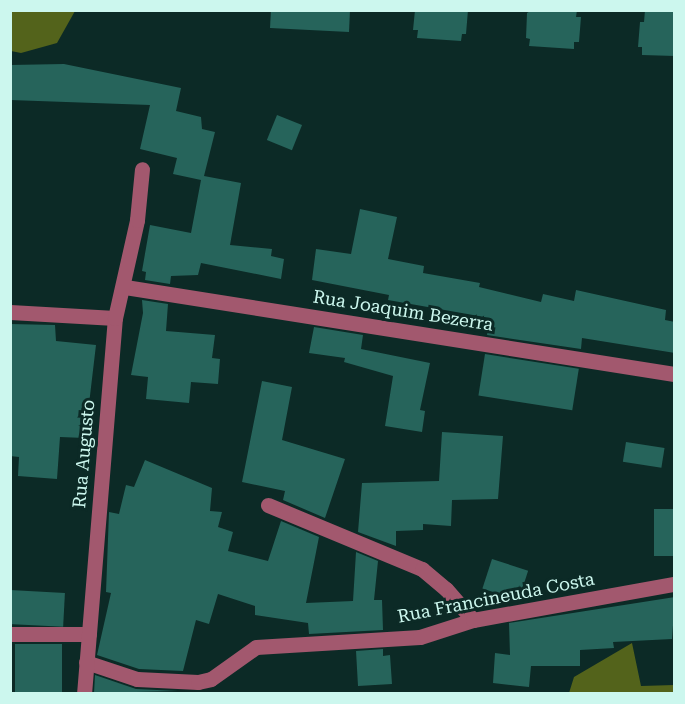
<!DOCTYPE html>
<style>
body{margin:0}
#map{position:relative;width:685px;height:704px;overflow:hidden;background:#0c2a26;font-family:"Roboto Serif",serif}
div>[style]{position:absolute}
.forest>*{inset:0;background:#53631b}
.building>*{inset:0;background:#26645b;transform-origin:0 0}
.minor>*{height:15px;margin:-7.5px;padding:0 7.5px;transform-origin:7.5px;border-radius:7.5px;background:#a2586e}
span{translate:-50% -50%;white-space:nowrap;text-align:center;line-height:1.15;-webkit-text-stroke:6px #0c2a26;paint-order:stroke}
.street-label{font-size:18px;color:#ccf7ee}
.frame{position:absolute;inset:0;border:12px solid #ccf7ee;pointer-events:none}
</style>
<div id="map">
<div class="forest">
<i style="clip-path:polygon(11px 10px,75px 10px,75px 11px,57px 43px,21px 53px,11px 51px)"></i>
<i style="clip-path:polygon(632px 643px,641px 686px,674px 685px,674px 693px,569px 693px,574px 677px)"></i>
</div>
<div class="building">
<i style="clip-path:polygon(271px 10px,350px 10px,349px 32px,270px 28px)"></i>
<i style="clip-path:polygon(415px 10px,468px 10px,466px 34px,462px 34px,461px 41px,417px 38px,418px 30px,413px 30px)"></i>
<i style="clip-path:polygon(532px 10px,577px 10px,576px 17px,581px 17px,579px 42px,574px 42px,574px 49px,529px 46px,530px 39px,526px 38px,527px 13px)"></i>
<i style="clip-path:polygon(645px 10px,675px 10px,675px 56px,642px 55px,642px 47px,638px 47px,640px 22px,644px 22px)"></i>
<i style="clip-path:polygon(64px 64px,181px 88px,176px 111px,201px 117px,202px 129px,215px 132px,204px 176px,241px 183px,230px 245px,272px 249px,271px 256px,284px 259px,281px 279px,201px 263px,198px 275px,171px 276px,170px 284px,145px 280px,146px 272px,142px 271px,150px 225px,191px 233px,201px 180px,173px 174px,177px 158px,140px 149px,150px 105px,10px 100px,10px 65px)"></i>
<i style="left:277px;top:115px;width:27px;height:27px;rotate:22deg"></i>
<i style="clip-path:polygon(360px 209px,397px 217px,388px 259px,424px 266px,423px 273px,480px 283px,479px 287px,541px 302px,543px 294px,574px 301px,576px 290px,666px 310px,665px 320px,675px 322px,675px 353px,582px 338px,581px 349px,487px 335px,490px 318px,388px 300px,389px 295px,312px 280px,316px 249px,351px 254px)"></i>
<i style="clip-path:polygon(142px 300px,168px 304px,166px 331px,215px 335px,212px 358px,220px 359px,218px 384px,191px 382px,189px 403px,146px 399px,148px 377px,131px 375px,143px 313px)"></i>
<i style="clip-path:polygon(10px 324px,55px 325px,56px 341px,96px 345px,85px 438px,60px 437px,57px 479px,18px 476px,19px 457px,10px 456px)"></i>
<i style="clip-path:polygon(314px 327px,363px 335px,361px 349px,430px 363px,420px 410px,425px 411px,422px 432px,385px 426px,393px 376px,344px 362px,345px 358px,309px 353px)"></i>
<i style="left:485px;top:354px;width:95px;height:42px;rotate:9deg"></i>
<i style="clip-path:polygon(262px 381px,292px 387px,282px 440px,345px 459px,325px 518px,283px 500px,285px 491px,242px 482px)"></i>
<i style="clip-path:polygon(442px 432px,503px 436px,498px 499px,452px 500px,451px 526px,423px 524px,423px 530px,396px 531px,396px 546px,358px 532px,362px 483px,439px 481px)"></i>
<i style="left:626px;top:442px;width:39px;height:20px;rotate:9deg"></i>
<i style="clip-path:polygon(145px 460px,212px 488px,210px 511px,222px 512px,218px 527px,233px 532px,228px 551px,268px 561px,281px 521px,319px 537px,306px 603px,353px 601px,356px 552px,378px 561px,374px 600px,382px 600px,383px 630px,309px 634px,308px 623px,255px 615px,255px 606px,218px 594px,209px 624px,196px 620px,183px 671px,139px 669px,97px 655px,111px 593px,106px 592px,109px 512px,119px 514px,126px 485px,134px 487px)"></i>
<i style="left:654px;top:509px;width:21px;height:47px"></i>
<i style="left:492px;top:559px;width:38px;height:31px;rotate:18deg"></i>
<i style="left:10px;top:590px;width:55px;height:34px;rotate:3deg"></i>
<i style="clip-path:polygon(675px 597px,672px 639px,613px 642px,614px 648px,580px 650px,580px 666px,531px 666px,529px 687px,493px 683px,495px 653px,510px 655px,509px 623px)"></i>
<i style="left:15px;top:644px;width:47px;height:49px"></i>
<i style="clip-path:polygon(383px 649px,383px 656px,390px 655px,392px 684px,358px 686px,356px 651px)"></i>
<i style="clip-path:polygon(95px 675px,136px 689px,178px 691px,94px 693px)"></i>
</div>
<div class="minor">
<i style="left:125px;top:287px;width:556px;rotate:9deg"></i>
<i style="left:10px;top:312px;width:105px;rotate:3.3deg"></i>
<i style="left:268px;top:505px;width:167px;rotate:22.6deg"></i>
<i style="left:422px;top:569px;width:31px;rotate:40deg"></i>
<i style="left:446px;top:589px;width:41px;rotate:48.9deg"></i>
<i style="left:10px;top:634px;width:79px"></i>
<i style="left:86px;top:662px;width:54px;rotate:18.4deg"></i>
<i style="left:137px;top:679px;width:61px;rotate:2.8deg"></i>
<i style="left:198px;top:682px;width:13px;rotate:-13deg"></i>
<i style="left:211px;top:679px;width:55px;rotate:-35.4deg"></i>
<i style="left:256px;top:647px;width:164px;rotate:-3.5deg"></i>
<i style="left:420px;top:637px;width:56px;rotate:-17.8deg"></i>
<i style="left:473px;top:620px;width:204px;rotate:-10.2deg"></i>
<i style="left:84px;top:694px;width:377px;rotate:-85.3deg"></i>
<i style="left:115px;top:318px;width:100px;rotate:-77.3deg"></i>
<i style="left:137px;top:220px;width:51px;rotate:-84.4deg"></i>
</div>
<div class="street-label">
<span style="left:403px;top:311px;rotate:9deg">Rua Joaquim Bezerra</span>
<span style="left:84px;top:454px;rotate:-85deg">Rua Augusto</span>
<span style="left:496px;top:598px;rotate:-11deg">Rua Francineuda Costa</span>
</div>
<div class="frame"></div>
</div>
